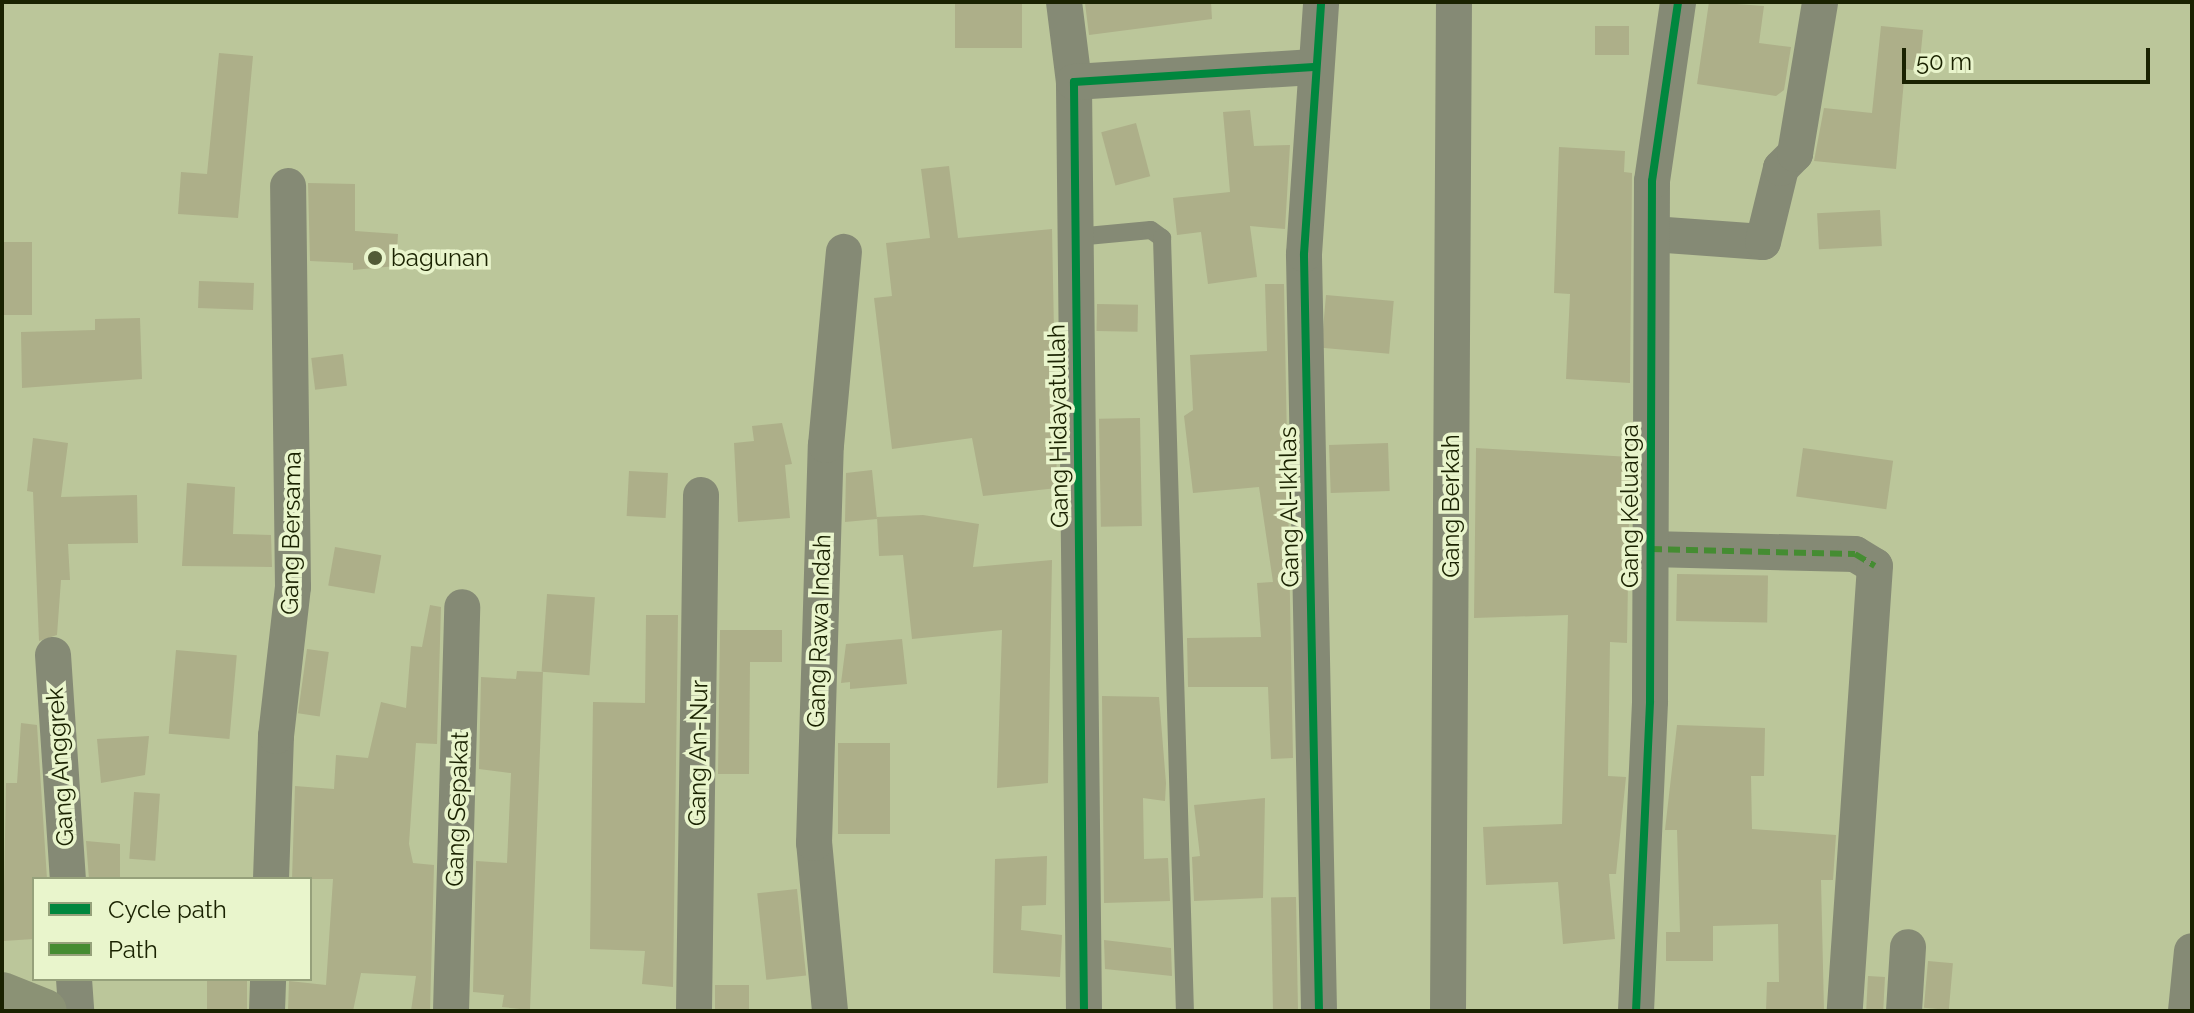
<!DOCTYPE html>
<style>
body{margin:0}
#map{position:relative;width:2194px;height:1013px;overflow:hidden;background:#bbc69a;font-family:Raleway,sans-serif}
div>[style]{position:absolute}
.building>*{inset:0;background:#adaf89;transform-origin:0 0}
.lane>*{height:18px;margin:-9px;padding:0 9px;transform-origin:9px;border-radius:9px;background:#858a75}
.street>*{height:36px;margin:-18px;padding:0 18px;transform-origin:18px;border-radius:18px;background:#858a75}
.secondary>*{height:44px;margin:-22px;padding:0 22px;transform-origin:22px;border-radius:22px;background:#8b9275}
.quiet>*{height:6px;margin-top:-3px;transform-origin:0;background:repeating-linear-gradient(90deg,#458c32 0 12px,transparent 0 18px)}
.cycleway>*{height:8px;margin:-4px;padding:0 4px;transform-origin:4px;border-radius:4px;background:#00873e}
.dots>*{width:22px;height:22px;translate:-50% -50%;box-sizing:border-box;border:4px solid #e9f5cc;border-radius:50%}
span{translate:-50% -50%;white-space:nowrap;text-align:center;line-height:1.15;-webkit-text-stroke:7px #e9f5cc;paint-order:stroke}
.poi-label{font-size:24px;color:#1a2201}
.left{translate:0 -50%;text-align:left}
.street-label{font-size:24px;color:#1a2201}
.frame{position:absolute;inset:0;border:4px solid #1a2201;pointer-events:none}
.legend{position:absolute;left:32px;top:877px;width:280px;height:104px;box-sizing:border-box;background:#e9f5cc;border:2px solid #96a17b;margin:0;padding:10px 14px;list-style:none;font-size:24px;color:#1a2201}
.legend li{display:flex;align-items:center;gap:16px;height:40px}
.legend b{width:40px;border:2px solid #96a17b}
.scale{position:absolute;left:1902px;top:48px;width:248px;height:36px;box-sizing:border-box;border:4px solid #1a2201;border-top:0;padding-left:10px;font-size:24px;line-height:28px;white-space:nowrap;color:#1a2201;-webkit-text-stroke:6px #e9f5cc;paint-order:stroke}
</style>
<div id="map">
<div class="building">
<i style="left:955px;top:2px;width:67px;height:46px"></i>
<i style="clip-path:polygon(1211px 2px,1212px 19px,1089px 35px,1085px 3px)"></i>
<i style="clip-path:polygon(1709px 2px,1764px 6px,1759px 43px,1791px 47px,1784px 90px,1776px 96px,1697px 84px)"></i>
<i style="left:1595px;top:26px;width:34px;height:29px"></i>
<i style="clip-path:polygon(1881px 26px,1923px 30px,1919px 71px,1905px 69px,1896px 169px,1814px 161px,1824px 108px,1872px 113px)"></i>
<i style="clip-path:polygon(219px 53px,253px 56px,238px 218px,178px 214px,181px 172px,207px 174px)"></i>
<i style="clip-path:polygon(1250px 110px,1254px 146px,1290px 145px,1285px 229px,1250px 226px,1257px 277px,1208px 284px,1201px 232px,1177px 235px,1173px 198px,1230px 192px,1223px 112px)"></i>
<i style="left:1136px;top:123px;width:55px;height:36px;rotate:75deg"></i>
<i style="clip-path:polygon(1559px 147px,1625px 151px,1624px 172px,1632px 173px,1630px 383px,1566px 379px,1570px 294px,1554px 293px)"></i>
<i style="clip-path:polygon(949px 166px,958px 238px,1052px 229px,1057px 488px,983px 496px,972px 438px,892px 449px,874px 298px,892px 296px,886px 243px,930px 238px,921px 169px)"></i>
<i style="clip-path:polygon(308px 183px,355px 184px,355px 231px,398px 234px,396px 266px,353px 270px,353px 263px,310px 261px)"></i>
<i style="left:1880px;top:210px;width:36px;height:63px;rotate:87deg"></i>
<i style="left:2px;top:242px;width:30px;height:73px"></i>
<i style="left:199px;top:281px;width:55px;height:27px;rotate:2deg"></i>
<i style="clip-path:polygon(1265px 284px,1284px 284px,1293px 758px,1271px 759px,1268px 687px,1188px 687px,1187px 638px,1261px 637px,1257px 583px,1273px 582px,1259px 487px,1193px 493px,1184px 416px,1193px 410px,1190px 355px,1267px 351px)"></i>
<i style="left:1326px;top:295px;width:68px;height:53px;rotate:5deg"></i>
<i style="left:1097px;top:304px;width:41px;height:27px;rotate:1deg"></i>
<i style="clip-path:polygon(140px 318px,142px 379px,22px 388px,21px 332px,95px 330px,95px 319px)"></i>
<i style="left:343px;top:354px;width:32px;height:32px;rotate:83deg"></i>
<i style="left:1140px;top:418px;width:108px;height:41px;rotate:89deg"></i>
<i style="clip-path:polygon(782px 423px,792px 464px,785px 465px,790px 518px,738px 522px,734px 443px,754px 441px,752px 426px)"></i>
<i style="clip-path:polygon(33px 438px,68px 443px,61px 497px,137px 495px,138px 543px,68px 544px,70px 580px,61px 580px,57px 635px,39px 641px,33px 492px,27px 491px)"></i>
<i style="left:1388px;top:443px;width:48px;height:59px;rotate:88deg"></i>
<i style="clip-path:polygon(1476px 448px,1630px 457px,1627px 643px,1610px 642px,1608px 776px,1626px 777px,1616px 874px,1609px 874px,1615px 939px,1563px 944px,1558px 882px,1486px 885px,1483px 827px,1562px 824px,1568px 615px,1474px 618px)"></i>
<i style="left:1803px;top:448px;width:91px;height:49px;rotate:8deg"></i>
<i style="clip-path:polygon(872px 470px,877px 519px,845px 522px,846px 473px)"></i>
<i style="left:629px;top:471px;width:39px;height:45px;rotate:3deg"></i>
<i style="clip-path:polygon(187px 483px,235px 487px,233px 534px,271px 535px,272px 567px,182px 566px)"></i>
<i style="clip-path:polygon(923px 515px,979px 524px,973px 567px,1052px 560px,1048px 783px,997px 788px,1002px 630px,912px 639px,903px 555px,879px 556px,877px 517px)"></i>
<i style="left:335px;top:547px;width:47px;height:39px;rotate:10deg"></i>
<i style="left:1677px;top:574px;width:91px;height:47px;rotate:1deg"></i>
<i style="left:547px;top:594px;width:48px;height:78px;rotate:4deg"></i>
<i style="clip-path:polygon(430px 605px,441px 607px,437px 744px,416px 743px,409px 844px,413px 863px,434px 865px,430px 1011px,411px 1011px,416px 976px,361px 973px,353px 1011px,288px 1011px,289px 981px,326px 985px,333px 879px,292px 879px,295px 786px,334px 789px,336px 755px,368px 758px,381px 702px,406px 708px,411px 646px,422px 647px)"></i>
<i style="clip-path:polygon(646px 615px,678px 615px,673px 987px,642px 984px,645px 951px,590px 949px,593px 702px,645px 703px)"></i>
<i style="clip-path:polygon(720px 630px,782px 630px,782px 662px,750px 662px,749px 774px,718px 774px)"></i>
<i style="clip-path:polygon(902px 639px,907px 684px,850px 689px,850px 682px,841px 683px,846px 644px)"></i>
<i style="left:307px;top:649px;width:22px;height:65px;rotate:8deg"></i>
<i style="left:176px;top:650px;width:61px;height:84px;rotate:5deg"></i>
<i style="clip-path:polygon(517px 671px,543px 672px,530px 1010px,502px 1007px,504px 995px,473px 992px,476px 861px,507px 863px,511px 773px,479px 769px,481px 677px,516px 679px)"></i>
<i style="clip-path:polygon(1102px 696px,1159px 697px,1166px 783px,1165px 801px,1143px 798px,1144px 859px,1168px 858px,1170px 901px,1104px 903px)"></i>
<i style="clip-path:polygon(21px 723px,37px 725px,47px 879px,34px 879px,34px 939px,3px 941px,6px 783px,17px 783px)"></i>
<i style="clip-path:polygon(1677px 725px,1765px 728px,1764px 776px,1751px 776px,1752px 829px,1836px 835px,1833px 880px,1821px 880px,1824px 1011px,1766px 1011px,1767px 982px,1779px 982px,1778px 924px,1713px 926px,1713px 961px,1666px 961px,1666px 932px,1680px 932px,1677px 830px,1665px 830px)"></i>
<i style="clip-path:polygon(149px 736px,145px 775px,101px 783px,97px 739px)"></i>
<i style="left:890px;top:743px;width:91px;height:52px;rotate:90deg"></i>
<i style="left:134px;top:792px;width:26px;height:67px;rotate:4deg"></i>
<i style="clip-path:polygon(1265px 798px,1263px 898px,1194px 901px,1192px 857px,1200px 856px,1194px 805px)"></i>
<i style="clip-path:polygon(86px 841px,120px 844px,120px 879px,89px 879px)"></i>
<i style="clip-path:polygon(1047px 856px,1046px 905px,1022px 906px,1021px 930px,1062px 935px,1060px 977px,993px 973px,995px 859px)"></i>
<i style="left:797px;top:889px;width:87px;height:40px;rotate:84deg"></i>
<i style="left:1296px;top:897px;width:114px;height:25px;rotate:89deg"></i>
<i style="clip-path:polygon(1104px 940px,1171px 948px,1172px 976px,1105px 969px)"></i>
<i style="left:1928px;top:961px;width:25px;height:47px;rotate:5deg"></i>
<i style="left:1868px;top:976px;width:17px;height:35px;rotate:3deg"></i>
<i style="left:207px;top:979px;width:40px;height:32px"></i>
<i style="left:715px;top:985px;width:34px;height:26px"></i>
</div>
<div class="lane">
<i style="left:1076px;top:237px;width:75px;rotate:-5.3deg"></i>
<i style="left:1151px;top:230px;width:14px;rotate:36deg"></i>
<i style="left:1162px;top:238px;width:773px;rotate:88.3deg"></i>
</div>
<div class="street">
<i style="left:1064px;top:2px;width:81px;rotate:82.9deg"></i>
<i style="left:1652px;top:234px;width:111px;rotate:4.1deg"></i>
<i style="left:1763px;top:242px;width:76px;rotate:-76.3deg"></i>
<i style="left:1781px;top:168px;width:20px;rotate:-45deg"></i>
<i style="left:1795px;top:154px;width:153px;rotate:-80.6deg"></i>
<i style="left:1650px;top:549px;width:205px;rotate:1.4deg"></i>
<i style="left:1855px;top:554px;width:23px;rotate:31deg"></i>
<i style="left:1875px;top:566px;width:446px;rotate:93.9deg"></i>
<i style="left:53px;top:655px;width:225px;rotate:86.2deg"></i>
<i style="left:271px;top:879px;width:143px;rotate:-88deg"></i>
<i style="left:276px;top:736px;width:150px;rotate:-83.5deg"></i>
<i style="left:293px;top:587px;width:401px;rotate:-90.7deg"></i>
<i style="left:74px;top:979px;width:32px;rotate:86deg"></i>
<i style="left:267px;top:1011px;width:32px;rotate:-88deg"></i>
<i style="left:451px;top:1011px;width:404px;rotate:-88.4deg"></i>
<i style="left:694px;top:1011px;width:516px;rotate:-89.22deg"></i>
<i style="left:830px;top:1011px;width:169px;rotate:-95.4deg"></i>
<i style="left:814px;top:843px;width:398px;rotate:-88.3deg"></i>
<i style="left:826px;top:445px;width:194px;rotate:-84.7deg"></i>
<i style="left:1084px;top:1011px;width:929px;rotate:-90.62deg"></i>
<i style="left:1074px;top:82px;width:240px;rotate:-3.6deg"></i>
<i style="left:1319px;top:1011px;width:757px;rotate:-91.14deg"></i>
<i style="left:1304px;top:254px;width:253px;rotate:-86.1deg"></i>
<i style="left:1448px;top:1011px;width:1009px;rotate:-89.66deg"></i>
<i style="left:1636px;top:1011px;width:310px;rotate:-87.4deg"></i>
<i style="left:1650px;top:701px;width:520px;rotate:-89.78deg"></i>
<i style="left:1652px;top:181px;width:181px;rotate:-81.7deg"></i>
<i style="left:1904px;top:1011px;width:64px;rotate:-86.4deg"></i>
<i style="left:2186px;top:1011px;width:60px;rotate:-84.3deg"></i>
</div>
<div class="secondary">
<i style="left:2px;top:994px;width:46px;rotate:21.6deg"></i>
</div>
<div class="quiet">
<i style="left:1650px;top:549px;width:205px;rotate:1.4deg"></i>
<i style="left:1855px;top:554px;width:23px;rotate:31deg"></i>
</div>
<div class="cycleway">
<i style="left:1084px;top:1011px;width:929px;rotate:-90.62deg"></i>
<i style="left:1074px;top:82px;width:240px;rotate:-3.6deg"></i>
<i style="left:1319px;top:1011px;width:757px;rotate:-91.14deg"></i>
<i style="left:1304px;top:254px;width:253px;rotate:-86.1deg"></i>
<i style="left:1636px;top:1011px;width:310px;rotate:-87.4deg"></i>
<i style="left:1650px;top:701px;width:520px;rotate:-89.78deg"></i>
<i style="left:1652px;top:181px;width:181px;rotate:-81.7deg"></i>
</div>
<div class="dots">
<i style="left:375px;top:258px;background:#525b37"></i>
</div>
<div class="poi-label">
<span class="left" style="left:391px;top:258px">bagunan</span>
</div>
<div class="street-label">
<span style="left:1058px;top:426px;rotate:-91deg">Gang Hidayatullah</span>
<span style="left:1451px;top:506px;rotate:-90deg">Gang Berkah</span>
<span style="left:1630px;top:506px;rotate:-90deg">Gang Keluarga</span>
<span style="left:1289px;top:507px;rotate:-91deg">Gang Al-Ikhlas</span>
<span style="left:291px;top:533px;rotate:-89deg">Gang Bersama</span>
<span style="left:819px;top:631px;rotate:-88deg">Gang Rawa Indah</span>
<span style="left:698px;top:753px;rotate:-89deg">Gang An-Nur</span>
<span style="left:60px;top:767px;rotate:-94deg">Gang Anggrek</span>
<span style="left:457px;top:809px;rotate:-88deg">Gang Sepakat</span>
</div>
<div class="frame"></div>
<ul class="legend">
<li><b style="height:10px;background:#00873e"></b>Cycle path</li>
<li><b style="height:10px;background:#458c32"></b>Path</li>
</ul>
<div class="scale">50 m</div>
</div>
